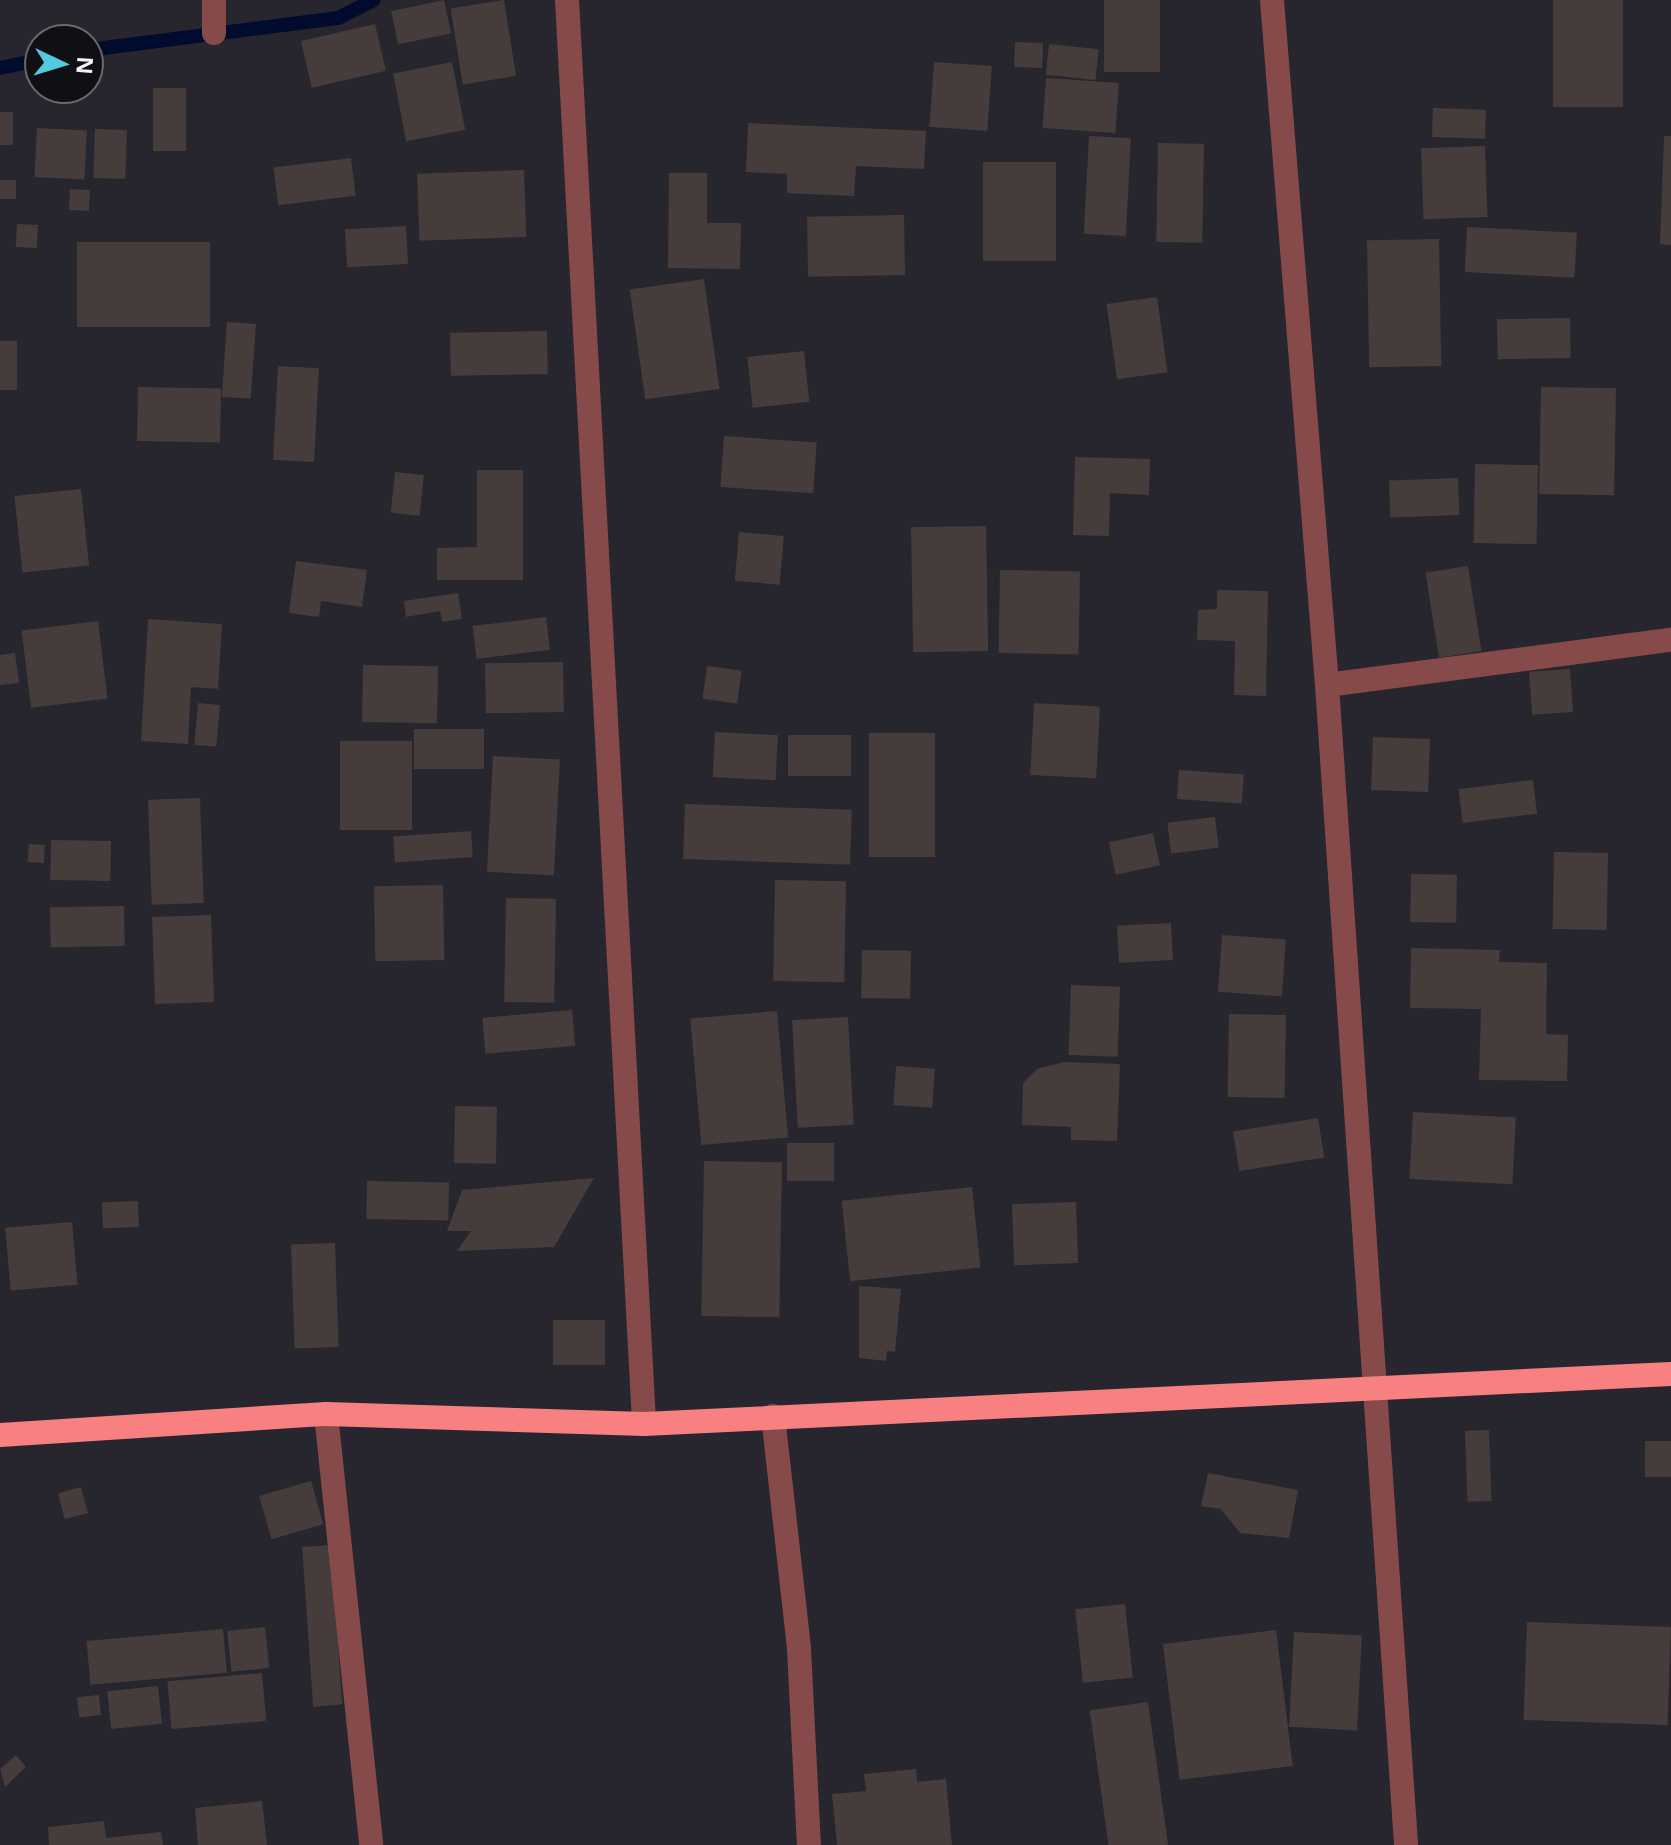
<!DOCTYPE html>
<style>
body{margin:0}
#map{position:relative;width:1671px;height:1845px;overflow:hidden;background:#27262e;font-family:"Noto Sans",sans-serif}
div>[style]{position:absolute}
.stream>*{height:14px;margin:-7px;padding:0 7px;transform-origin:7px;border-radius:7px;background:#000b2d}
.building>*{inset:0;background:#463c3b;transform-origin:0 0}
.minor>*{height:24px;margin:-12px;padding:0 12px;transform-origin:12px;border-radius:12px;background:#864a4a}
.highway>*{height:24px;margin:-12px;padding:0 12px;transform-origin:12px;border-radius:12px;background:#f88081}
span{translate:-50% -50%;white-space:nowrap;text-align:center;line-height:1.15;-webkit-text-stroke:8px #100f13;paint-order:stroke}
.north{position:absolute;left:24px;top:24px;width:80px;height:80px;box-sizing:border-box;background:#100f13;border:2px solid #6a696e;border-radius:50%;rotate:94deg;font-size:22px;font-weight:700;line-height:32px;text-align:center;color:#f2f1f7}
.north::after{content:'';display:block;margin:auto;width:28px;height:36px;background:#54cade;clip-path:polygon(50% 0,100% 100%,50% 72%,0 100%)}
</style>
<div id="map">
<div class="stream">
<i style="left:88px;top:50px;width:252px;rotate:-7.3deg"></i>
<i style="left:338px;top:18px;width:40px;rotate:-26.6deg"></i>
<i style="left:0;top:68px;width:41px;rotate:-11.3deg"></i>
</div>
<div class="building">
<i style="left:444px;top:0;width:34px;height:54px;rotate:78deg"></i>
<i style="left:504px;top:0;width:77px;height:54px;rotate:81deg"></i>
<i style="left:1104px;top:0;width:56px;height:72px"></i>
<i style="left:1553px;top:0;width:70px;height:107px"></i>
<i style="left:375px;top:24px;width:48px;height:76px;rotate:77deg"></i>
<i style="left:1015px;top:42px;width:28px;height:25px;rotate:2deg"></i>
<i style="left:1049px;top:44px;width:50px;height:31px;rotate:6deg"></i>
<i style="left:452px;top:62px;width:69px;height:60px;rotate:79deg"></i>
<i style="left:934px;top:62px;width:58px;height:65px;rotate:4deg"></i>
<i style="left:1046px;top:78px;width:73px;height:50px;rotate:4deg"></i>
<i style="left:153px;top:88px;width:33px;height:63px"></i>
<i style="left:1433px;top:108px;width:53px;height:29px;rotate:2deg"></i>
<i style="left:0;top:112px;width:13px;height:33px"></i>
<i style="clip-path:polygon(748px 123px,926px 131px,924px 169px,856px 166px,854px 196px,787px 193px,787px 174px,746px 172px)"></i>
<i style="left:37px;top:128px;width:50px;height:49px;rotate:3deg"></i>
<i style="left:95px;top:129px;width:32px;height:49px;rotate:2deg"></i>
<i style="left:1089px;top:136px;width:42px;height:98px;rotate:3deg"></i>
<i style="clip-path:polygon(1664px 136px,1671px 136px,1671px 245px,1660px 244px)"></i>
<i style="left:1158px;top:143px;width:46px;height:99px;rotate:1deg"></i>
<i style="left:1485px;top:146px;width:71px;height:64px;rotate:88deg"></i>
<i style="left:351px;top:158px;width:38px;height:78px;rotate:83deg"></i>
<i style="left:983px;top:162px;width:73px;height:99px"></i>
<i style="left:524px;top:170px;width:67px;height:107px;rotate:88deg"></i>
<i style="clip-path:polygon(669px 173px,707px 173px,707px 223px,741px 223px,740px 269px,668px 268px)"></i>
<i style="left:0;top:180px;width:16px;height:19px"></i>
<i style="left:70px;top:189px;width:20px;height:21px;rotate:3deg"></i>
<i style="left:904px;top:215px;width:60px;height:97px;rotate:89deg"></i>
<i style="left:17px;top:224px;width:21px;height:23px;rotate:3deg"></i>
<i style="left:406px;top:226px;width:38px;height:61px;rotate:87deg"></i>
<i style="left:1467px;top:227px;width:110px;height:45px;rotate:3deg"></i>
<i style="left:1439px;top:239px;width:127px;height:72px;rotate:89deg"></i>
<i style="left:77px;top:242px;width:133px;height:85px"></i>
<i style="left:704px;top:279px;width:111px;height:75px;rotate:82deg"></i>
<i style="left:1157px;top:297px;width:76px;height:51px;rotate:82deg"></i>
<i style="left:1570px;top:318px;width:40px;height:73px;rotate:89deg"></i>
<i style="left:227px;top:322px;width:29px;height:75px;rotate:4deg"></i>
<i style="left:547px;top:331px;width:43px;height:97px;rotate:89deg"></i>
<i style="left:0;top:341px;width:17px;height:49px"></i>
<i style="left:804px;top:351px;width:51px;height:57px;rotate:84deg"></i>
<i style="left:278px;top:366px;width:41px;height:94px;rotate:3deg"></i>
<i style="left:138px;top:387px;width:83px;height:54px;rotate:1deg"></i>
<i style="left:1541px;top:387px;width:75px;height:107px;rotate:1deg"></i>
<i style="left:724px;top:436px;width:93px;height:51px;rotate:4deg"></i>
<i style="clip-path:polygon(1075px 457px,1150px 459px,1149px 495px,1110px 493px,1109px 536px,1073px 535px)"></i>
<i style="left:1475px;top:464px;width:63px;height:79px;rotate:1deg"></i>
<i style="clip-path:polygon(477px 470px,523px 470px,523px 580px,437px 580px,437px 548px,477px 547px)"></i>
<i style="left:395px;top:472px;width:29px;height:41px;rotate:6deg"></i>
<i style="left:1458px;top:478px;width:37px;height:69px;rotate:88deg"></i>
<i style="left:81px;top:489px;width:77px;height:67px;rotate:84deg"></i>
<i style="left:986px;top:526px;width:125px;height:75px;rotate:89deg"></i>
<i style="left:739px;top:532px;width:45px;height:49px;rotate:5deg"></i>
<i style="clip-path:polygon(296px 561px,367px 570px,362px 607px,321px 601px,319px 617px,289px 613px)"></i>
<i style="left:1468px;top:566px;width:86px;height:43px;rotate:81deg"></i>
<i style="left:1000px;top:570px;width:80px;height:83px;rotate:1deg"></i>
<i style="clip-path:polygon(1217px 590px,1268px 591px,1266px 696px,1234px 695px,1235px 641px,1197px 640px,1198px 610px,1217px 609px)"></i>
<i style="clip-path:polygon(458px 593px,462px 619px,442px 622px,440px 611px,406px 617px,404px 601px)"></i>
<i style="left:546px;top:617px;width:33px;height:74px;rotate:83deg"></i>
<i style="clip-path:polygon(148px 619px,222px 624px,218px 689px,191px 687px,188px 744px,141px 741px)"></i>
<i style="left:98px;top:621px;width:78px;height:77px;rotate:83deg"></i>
<i style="clip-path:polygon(15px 653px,19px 683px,0 685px,0 655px)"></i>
<i style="left:563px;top:662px;width:50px;height:78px;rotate:89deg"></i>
<i style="left:363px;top:665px;width:75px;height:57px;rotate:1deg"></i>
<i style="left:707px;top:666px;width:35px;height:33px;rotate:8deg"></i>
<i style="left:1570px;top:669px;width:43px;height:41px;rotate:86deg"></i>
<i style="left:198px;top:703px;width:22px;height:42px;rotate:5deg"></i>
<i style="left:1034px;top:703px;width:66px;height:72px;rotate:3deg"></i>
<i style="left:414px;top:729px;width:70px;height:40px"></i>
<i style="left:715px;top:732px;width:63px;height:45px;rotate:3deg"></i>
<i style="left:869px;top:733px;width:66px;height:124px"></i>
<i style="left:788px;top:735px;width:63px;height:41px"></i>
<i style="left:1373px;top:737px;width:57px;height:53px;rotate:2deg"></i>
<i style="left:340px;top:741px;width:72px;height:89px"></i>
<i style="left:493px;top:756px;width:67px;height:116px;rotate:3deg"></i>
<i style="left:1179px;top:770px;width:65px;height:29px;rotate:4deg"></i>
<i style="left:1533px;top:780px;width:34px;height:75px;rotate:83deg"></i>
<i style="left:200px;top:798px;width:105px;height:52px;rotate:88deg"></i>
<i style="left:685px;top:804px;width:167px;height:55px;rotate:2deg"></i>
<i style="left:1215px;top:817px;width:31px;height:48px;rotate:83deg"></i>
<i style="left:471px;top:831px;width:26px;height:78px;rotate:86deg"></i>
<i style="left:1153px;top:833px;width:33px;height:45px;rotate:78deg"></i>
<i style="left:51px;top:840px;width:60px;height:40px;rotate:1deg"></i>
<i style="left:29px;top:844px;width:16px;height:18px;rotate:4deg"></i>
<i style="left:1608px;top:853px;width:77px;height:54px;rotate:91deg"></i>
<i style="left:1411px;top:874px;width:46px;height:48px;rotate:1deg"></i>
<i style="left:775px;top:880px;width:71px;height:101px;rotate:1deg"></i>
<i style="left:443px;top:885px;width:75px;height:69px;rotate:89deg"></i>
<i style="left:506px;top:898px;width:50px;height:104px;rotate:1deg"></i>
<i style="left:124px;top:906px;width:40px;height:74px;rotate:89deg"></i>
<i style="left:211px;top:915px;width:87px;height:59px;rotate:88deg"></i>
<i style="left:1171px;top:923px;width:37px;height:54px;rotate:87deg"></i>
<i style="left:1222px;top:935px;width:64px;height:57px;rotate:4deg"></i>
<i style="clip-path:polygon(1411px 948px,1500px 950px,1499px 962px,1547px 963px,1546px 1034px,1568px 1035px,1567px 1081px,1479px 1080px,1481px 1009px,1410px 1008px)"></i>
<i style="left:862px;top:950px;width:49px;height:48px;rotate:1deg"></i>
<i style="left:1071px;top:985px;width:49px;height:70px;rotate:2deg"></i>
<i style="left:572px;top:1010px;width:36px;height:90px;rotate:85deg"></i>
<i style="left:777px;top:1011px;width:127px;height:87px;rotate:85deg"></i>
<i style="left:1229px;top:1014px;width:57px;height:83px;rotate:1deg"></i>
<i style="left:848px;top:1017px;width:108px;height:56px;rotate:87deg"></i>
<i style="clip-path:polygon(1064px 1062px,1120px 1064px,1117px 1141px,1071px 1140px,1071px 1127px,1022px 1125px,1023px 1083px,1037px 1069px)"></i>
<i style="left:896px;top:1066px;width:39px;height:39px;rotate:4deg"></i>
<i style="left:455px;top:1106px;width:42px;height:57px;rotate:1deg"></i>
<i style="left:1413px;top:1112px;width:103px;height:67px;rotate:3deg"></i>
<i style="left:1318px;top:1118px;width:40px;height:86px;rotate:81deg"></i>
<i style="left:834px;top:1143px;width:38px;height:47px;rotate:90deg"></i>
<i style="left:704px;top:1161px;width:78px;height:155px;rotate:1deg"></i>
<i style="clip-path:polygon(594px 1178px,554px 1247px,457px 1251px,471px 1231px,447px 1231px,462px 1190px)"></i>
<i style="left:367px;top:1181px;width:82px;height:38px;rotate:1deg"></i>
<i style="left:972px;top:1187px;width:81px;height:131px;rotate:84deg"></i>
<i style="left:138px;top:1201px;width:26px;height:36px;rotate:88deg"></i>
<i style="left:1076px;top:1202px;width:61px;height:64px;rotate:88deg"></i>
<i style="left:72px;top:1222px;width:63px;height:67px;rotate:85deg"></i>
<i style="left:335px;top:1243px;width:104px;height:44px;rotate:88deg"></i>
<i style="clip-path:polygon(859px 1286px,901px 1289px,895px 1352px,887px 1351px,886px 1361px,859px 1358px)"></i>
<i style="left:553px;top:1320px;width:52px;height:45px"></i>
<i style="left:1489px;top:1430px;width:71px;height:24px;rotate:88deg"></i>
<i style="left:1645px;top:1441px;width:26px;height:36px"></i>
<i style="clip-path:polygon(1208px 1473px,1298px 1490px,1289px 1538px,1240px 1533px,1221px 1509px,1201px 1506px)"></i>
<i style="left:311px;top:1481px;width:45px;height:54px;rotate:74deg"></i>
<i style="left:81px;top:1487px;width:27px;height:24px;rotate:75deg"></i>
<i style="left:331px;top:1545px;width:160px;height:29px;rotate:86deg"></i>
<i style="left:1125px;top:1604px;width:74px;height:50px;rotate:84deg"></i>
<i style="left:1527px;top:1622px;width:144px;height:98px;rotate:2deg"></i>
<i style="left:265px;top:1627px;width:41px;height:38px;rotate:84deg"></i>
<i style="left:223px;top:1629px;width:44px;height:137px;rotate:85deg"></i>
<i style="left:1276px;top:1630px;width:137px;height:114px;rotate:83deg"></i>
<i style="left:1294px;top:1632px;width:68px;height:95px;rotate:3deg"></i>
<i style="left:262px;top:1673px;width:48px;height:95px;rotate:85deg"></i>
<i style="left:158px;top:1686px;width:38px;height:51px;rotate:84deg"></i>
<i style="left:99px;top:1695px;width:20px;height:22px;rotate:84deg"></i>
<i style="left:1148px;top:1702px;width:145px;height:59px;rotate:82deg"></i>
<i style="clip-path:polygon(16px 1755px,26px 1767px,5px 1787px,0 1769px)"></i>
<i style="clip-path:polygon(916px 1769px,917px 1782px,946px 1779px,952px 1845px,837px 1845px,832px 1794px,866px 1791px,864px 1774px)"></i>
<i style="clip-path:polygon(262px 1801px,267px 1845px,198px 1845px,195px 1808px)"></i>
<i style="clip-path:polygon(104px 1821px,106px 1838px,161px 1832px,163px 1845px,49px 1845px,48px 1827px)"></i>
</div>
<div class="minor">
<i style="left:214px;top:0;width:33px;rotate:90deg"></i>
<i style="left:567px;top:0;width:1426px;rotate:86.9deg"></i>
<i style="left:1272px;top:0;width:687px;rotate:85.41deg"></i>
<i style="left:1327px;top:685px;width:1163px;rotate:86.1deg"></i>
<i style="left:1327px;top:685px;width:347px;rotate:-7.5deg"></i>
<i style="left:326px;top:1414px;width:433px;rotate:84deg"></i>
<i style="left:773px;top:1416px;width:234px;rotate:83.6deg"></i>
<i style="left:799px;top:1649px;width:196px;rotate:87.1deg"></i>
</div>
<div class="highway">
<i style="left:0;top:1435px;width:327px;rotate:-3.7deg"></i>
<i style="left:326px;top:1414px;width:318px;rotate:1.8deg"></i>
<i style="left:644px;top:1424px;width:1028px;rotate:-2.79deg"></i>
</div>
<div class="north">N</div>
</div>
